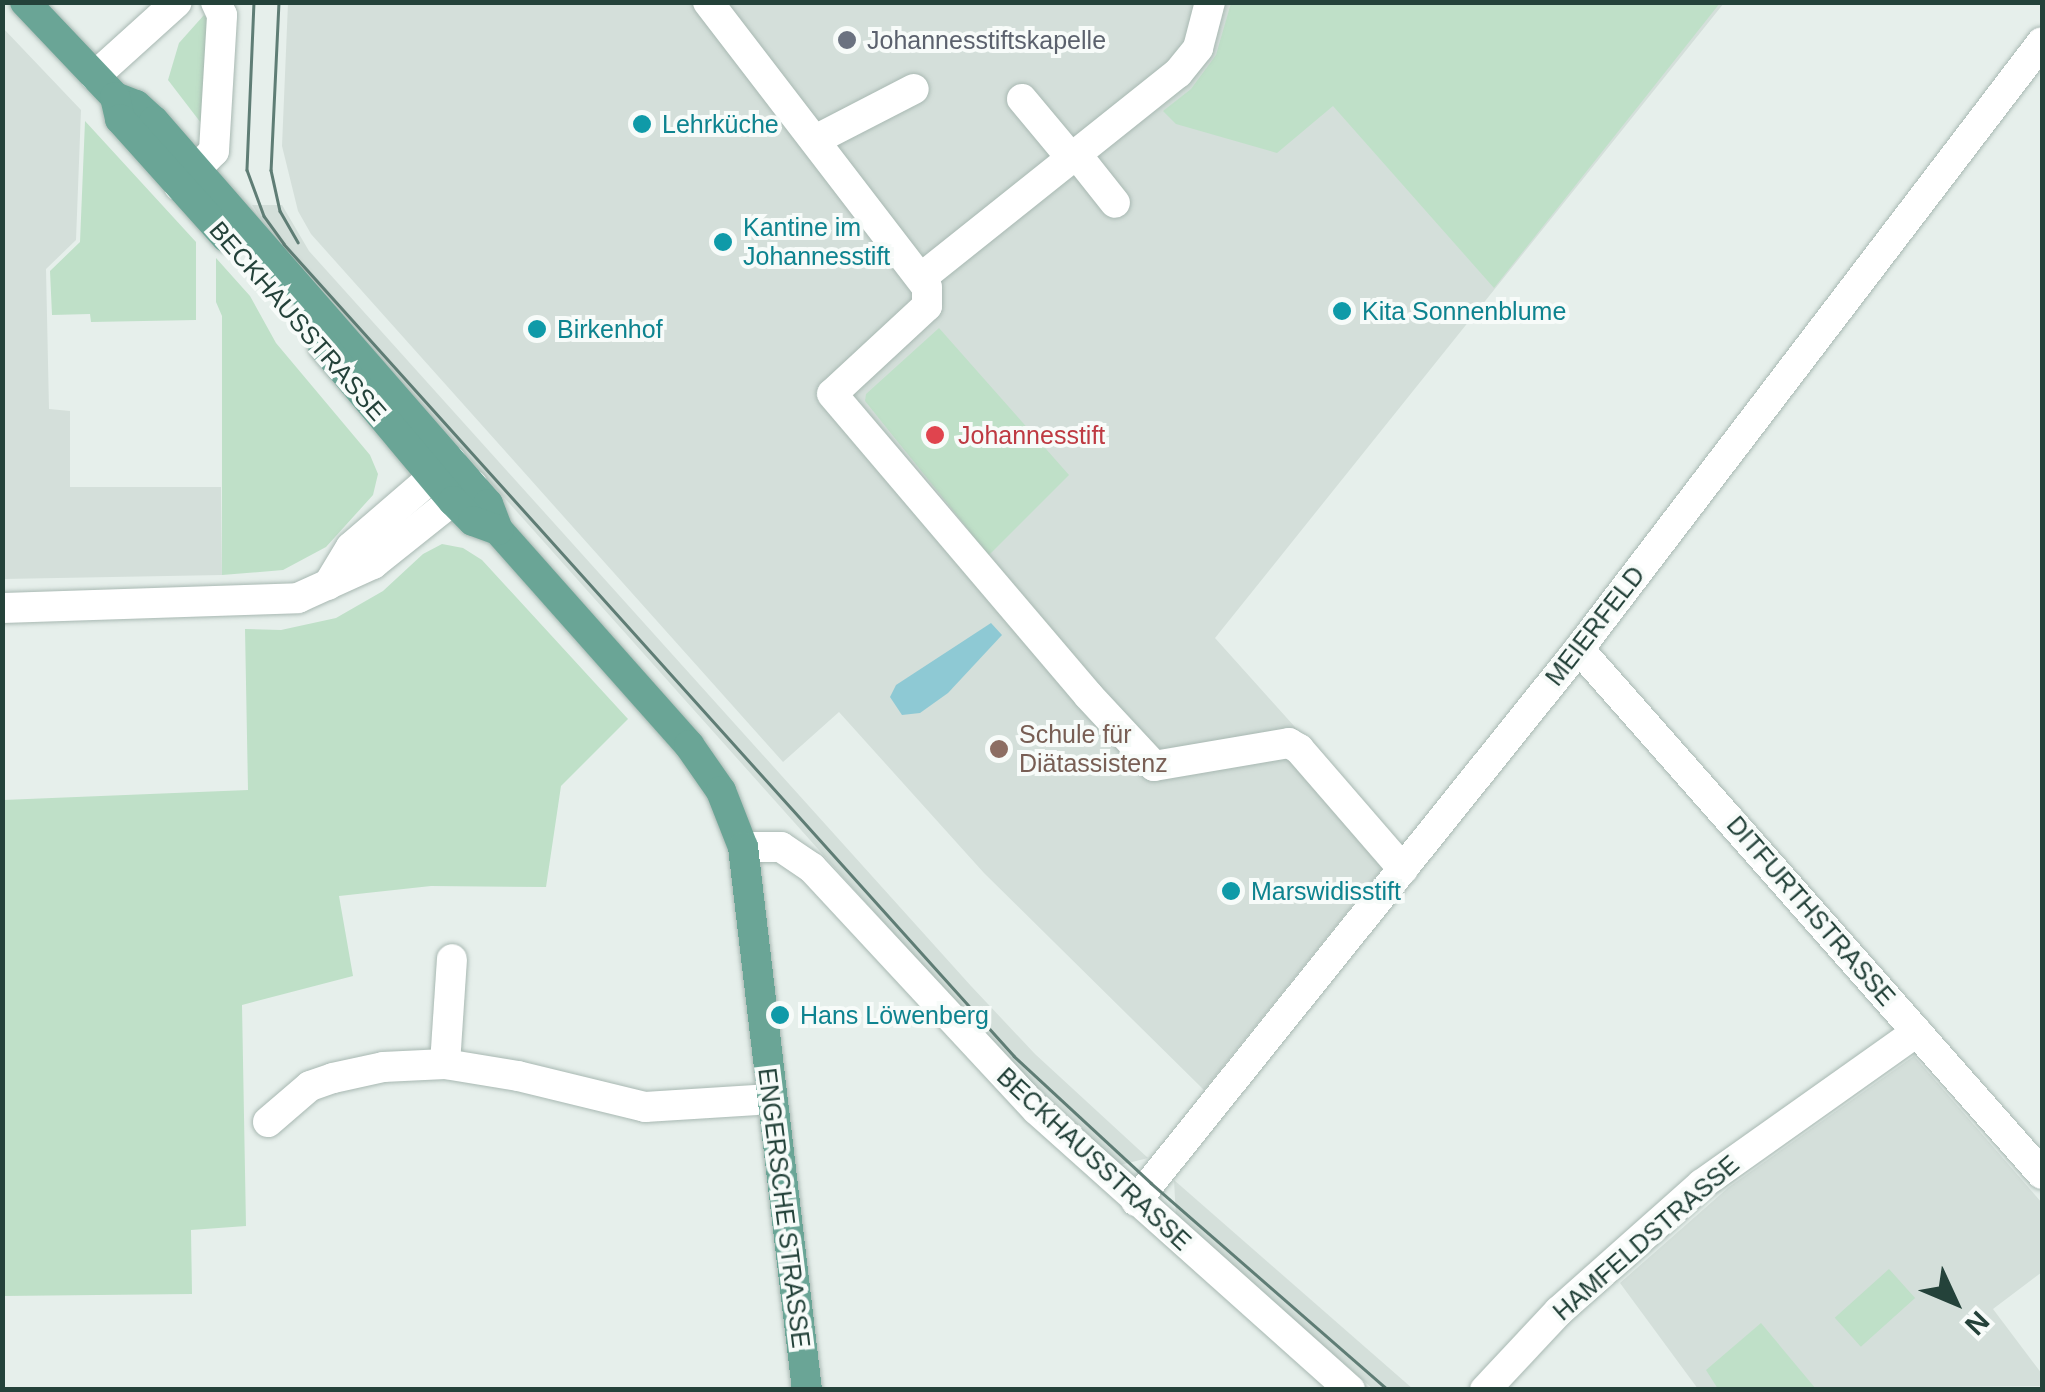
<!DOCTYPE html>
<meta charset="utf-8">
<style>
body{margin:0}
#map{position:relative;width:2045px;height:1392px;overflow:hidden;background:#e6efeb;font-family:Helvetica,sans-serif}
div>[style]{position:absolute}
.built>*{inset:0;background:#d4dfda}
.green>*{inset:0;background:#bfe0c8;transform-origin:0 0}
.water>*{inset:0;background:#8ec9d4}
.roads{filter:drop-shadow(0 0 2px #a8b8b2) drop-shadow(0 0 2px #a8b8b2)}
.minor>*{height:30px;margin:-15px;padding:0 15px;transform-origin:15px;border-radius:15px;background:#fff}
.major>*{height:30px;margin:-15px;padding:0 15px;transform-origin:15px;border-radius:15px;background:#6aa596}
.tram>*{height:2.5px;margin:-1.25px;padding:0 1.25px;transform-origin:1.25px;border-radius:1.25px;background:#5f7d75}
.dots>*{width:28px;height:28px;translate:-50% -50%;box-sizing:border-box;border:5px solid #f7fbf9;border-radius:50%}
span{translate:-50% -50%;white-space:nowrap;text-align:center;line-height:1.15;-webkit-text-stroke:8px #f7fbf9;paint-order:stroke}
.worship-label{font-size:25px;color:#5b616d}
.left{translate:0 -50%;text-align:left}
.culture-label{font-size:25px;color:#0d838f}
.street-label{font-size:25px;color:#24423a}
.health-label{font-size:25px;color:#be3a42}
.education-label{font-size:25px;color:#785e54}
.frame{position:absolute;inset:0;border:5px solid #24423a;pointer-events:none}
.north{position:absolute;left:1905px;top:1252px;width:100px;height:100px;-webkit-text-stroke:8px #f7fbf9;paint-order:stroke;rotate:134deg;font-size:28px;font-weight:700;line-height:40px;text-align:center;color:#24423a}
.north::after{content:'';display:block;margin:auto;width:35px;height:45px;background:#24423a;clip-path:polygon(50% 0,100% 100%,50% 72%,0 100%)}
</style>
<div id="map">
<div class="built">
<i style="clip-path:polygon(288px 3px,1724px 3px,1215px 638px,1401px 845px,1204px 1090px,984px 873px,839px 712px,783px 762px,311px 234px,298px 211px,282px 146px)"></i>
<i style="clip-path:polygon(2px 27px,81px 110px,76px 240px,46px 269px,49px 409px,70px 411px,70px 487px,221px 487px,222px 575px,3px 579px)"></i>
<i style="clip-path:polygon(252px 205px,282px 205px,309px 251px,971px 986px,1035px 1054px,1148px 1158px,1120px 1165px,1018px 1073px,277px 243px)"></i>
<i style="clip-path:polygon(1914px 1056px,2042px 1203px,2042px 1272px,1993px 1309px,2042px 1374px,2042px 1386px,1698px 1389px,1620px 1283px,1729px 1187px)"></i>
<i style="clip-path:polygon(1174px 1180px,1413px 1389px,1373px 1389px,1176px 1217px)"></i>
</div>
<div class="green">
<i style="clip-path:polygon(1231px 3px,1231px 2px,1720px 3px,1494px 288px,1333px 106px,1277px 153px,1176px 124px,1163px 111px,1191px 89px,1216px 55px)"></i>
<i style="clip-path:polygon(204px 15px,209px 20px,201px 123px,168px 80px,179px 43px)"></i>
<i style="clip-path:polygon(85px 121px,196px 242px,196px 320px,91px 322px,90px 314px,52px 315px,50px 271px,80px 242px)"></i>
<i style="clip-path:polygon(216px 258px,250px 296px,276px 343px,370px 455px,378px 474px,373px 495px,326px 547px,283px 570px,222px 575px,222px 316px,216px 302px)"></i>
<i style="clip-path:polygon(939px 328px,1069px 475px,984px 560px,968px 529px,865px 401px,866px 394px)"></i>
<i style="clip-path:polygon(442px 544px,463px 548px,482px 560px,628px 719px,561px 786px,546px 887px,431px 886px,339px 896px,353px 976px,242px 1005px,246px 1226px,191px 1230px,192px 1294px,3px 1296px,3px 800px,248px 790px,245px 629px,281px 630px,336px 618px,383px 591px,423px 554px)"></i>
<i style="left:1889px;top:1269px;width:39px;height:73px;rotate:48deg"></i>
<i style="clip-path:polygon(1761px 1323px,1816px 1389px,1718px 1389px,1706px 1370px)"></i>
</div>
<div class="water">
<i style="clip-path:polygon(991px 623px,1002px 635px,948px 693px,920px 713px,902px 715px,890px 697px,896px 685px)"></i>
</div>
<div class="roads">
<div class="minor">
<i style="left:708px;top:2px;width:359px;rotate:52.5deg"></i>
<i style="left:927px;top:287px;width:19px;rotate:90deg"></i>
<i style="left:927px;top:306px;width:129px;rotate:137.2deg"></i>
<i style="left:832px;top:394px;width:395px;rotate:49.6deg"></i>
<i style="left:1088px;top:695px;width:97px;rotate:47.1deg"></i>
<i style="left:1154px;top:766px;width:137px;rotate:-9.7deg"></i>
<i style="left:1289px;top:743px;width:12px;rotate:31deg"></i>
<i style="left:1299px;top:749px;width:159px;rotate:49.1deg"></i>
<i style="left:95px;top:76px;width:110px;rotate:-42.1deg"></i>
<i style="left:1022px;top:99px;width:78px;rotate:50.2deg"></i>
<i style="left:815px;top:140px;width:111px;rotate:-27.3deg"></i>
<i style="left:1077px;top:155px;width:61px;rotate:51.6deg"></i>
<i style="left:179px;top:186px;width:49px;rotate:-45deg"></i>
<i style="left:214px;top:151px;width:136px;rotate:-86.6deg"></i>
<i style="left:222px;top:15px;width:14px;rotate:-115deg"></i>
<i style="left:921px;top:278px;width:329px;rotate:-38.6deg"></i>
<i style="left:1178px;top:73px;width:32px;rotate:-51deg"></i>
<i style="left:1198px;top:48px;width:48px;rotate:-75.4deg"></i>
<i style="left:328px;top:585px;width:44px;rotate:-58.8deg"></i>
<i style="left:351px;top:547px;width:132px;rotate:-40.7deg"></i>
<i style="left:2px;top:608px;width:296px;rotate:-1.9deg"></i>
<i style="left:298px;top:598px;width:82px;rotate:-24.4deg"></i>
<i style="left:373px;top:564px;width:127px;rotate:-38.6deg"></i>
<i style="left:1579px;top:649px;width:700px;rotate:48.59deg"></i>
<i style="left:743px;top:847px;width:38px"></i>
<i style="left:781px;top:847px;width:37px;rotate:34deg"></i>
<i style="left:812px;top:868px;width:330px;rotate:47.1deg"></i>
<i style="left:1037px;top:1110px;width:420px;rotate:41.8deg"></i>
<i style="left:445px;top:1064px;width:105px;rotate:-86.2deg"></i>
<i style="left:268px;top:1122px;width:55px;rotate:-40.6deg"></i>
<i style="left:310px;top:1086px;width:24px;rotate:-19deg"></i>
<i style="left:333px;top:1078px;width:51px;rotate:-12.4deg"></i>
<i style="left:383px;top:1067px;width:62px;rotate:-2.8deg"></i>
<i style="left:445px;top:1064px;width:74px;rotate:9.3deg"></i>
<i style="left:518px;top:1076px;width:131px;rotate:13.7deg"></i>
<i style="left:645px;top:1107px;width:126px;rotate:-3.6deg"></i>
<i style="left:1136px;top:1201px;width:708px;rotate:-51.25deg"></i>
<i style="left:1579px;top:649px;width:763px;rotate:-52.66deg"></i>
<i style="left:1485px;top:1390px;width:108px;rotate:-46.9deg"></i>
<i style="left:1559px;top:1311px;width:191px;rotate:-41.6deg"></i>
<i style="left:1702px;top:1184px;width:263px;rotate:-35.3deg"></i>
</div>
<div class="major">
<i style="left:25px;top:2px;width:131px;rotate:46.5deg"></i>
<i style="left:115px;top:97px;width:22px;rotate:21deg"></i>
<i style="left:136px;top:105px;width:24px;rotate:42deg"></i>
<i style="left:154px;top:121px;width:508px;rotate:48.91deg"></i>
<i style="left:488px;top:504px;width:28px;rotate:69deg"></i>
<i style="left:498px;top:530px;width:288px;rotate:48.4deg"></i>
<i style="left:689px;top:745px;width:56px;rotate:55.2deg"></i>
<i style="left:721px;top:791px;width:60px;rotate:68.6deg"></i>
<i style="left:743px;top:847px;width:547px;rotate:83.28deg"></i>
<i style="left:115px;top:97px;width:23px;rotate:77deg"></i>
<i style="left:120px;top:119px;width:159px;rotate:48.1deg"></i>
<i style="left:323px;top:346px;width:202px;rotate:50deg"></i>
<i style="left:453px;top:501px;width:28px;rotate:45deg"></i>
<i style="left:473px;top:521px;width:27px;rotate:20deg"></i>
</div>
</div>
<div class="tram">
<i style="left:254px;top:2px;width:168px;rotate:92.4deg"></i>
<i style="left:247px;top:170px;width:49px;rotate:69.7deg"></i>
<i style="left:264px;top:216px;width:34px;rotate:54deg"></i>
<i style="left:284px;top:244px;width:1092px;rotate:48.04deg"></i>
<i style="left:1014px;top:1056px;width:187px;rotate:42.8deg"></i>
<i style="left:1151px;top:1183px;width:315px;rotate:41.1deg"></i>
<i style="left:279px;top:2px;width:168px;rotate:92.7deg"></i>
<i style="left:271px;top:170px;width:42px;rotate:77.6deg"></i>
<i style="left:280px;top:211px;width:36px;rotate:60deg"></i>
</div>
<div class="dots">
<i style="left:847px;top:40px;background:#6b7280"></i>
<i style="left:642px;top:124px;background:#0f9aa8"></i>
<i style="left:723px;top:242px;background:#0f9aa8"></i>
<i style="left:1342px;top:311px;background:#0f9aa8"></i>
<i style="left:537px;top:329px;background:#0f9aa8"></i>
<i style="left:935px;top:435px;background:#e0444e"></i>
<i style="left:999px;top:749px;background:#8d6e63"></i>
<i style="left:1231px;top:891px;background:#0f9aa8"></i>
<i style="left:780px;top:1015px;background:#0f9aa8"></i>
</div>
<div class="worship-label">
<span class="left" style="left:867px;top:40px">Johannesstiftskapelle</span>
</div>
<div class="culture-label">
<span class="left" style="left:662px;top:124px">Lehrküche</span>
<span class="left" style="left:743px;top:242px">Kantine im<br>Johannesstift</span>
<span class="left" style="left:1362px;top:311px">Kita Sonnenblume</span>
<span class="left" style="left:557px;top:329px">Birkenhof</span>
<span class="left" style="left:1251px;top:891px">Marswidisstift</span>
<span class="left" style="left:800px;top:1015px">Hans Löwenberg</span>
</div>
<div class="street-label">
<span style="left:298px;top:321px;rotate:49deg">BECKHAUSSTRASSE</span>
<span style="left:1595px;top:626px;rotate:-52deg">MEIERFELD</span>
<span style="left:1811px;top:911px;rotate:49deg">DITFURTHSTRASSE</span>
<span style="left:1094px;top:1159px;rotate:43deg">BECKHAUSSTRASSE</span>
<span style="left:784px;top:1208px;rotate:83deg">ENGERSCHE STRASSE</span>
<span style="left:1646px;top:1238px;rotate:-41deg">HAMFELDSTRASSE</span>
</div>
<div class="health-label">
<span class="left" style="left:958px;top:435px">Johannesstift</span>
</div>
<div class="education-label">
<span class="left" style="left:1019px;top:749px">Schule für<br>Diätassistenz</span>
</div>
<div class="frame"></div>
<div class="north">N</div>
</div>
